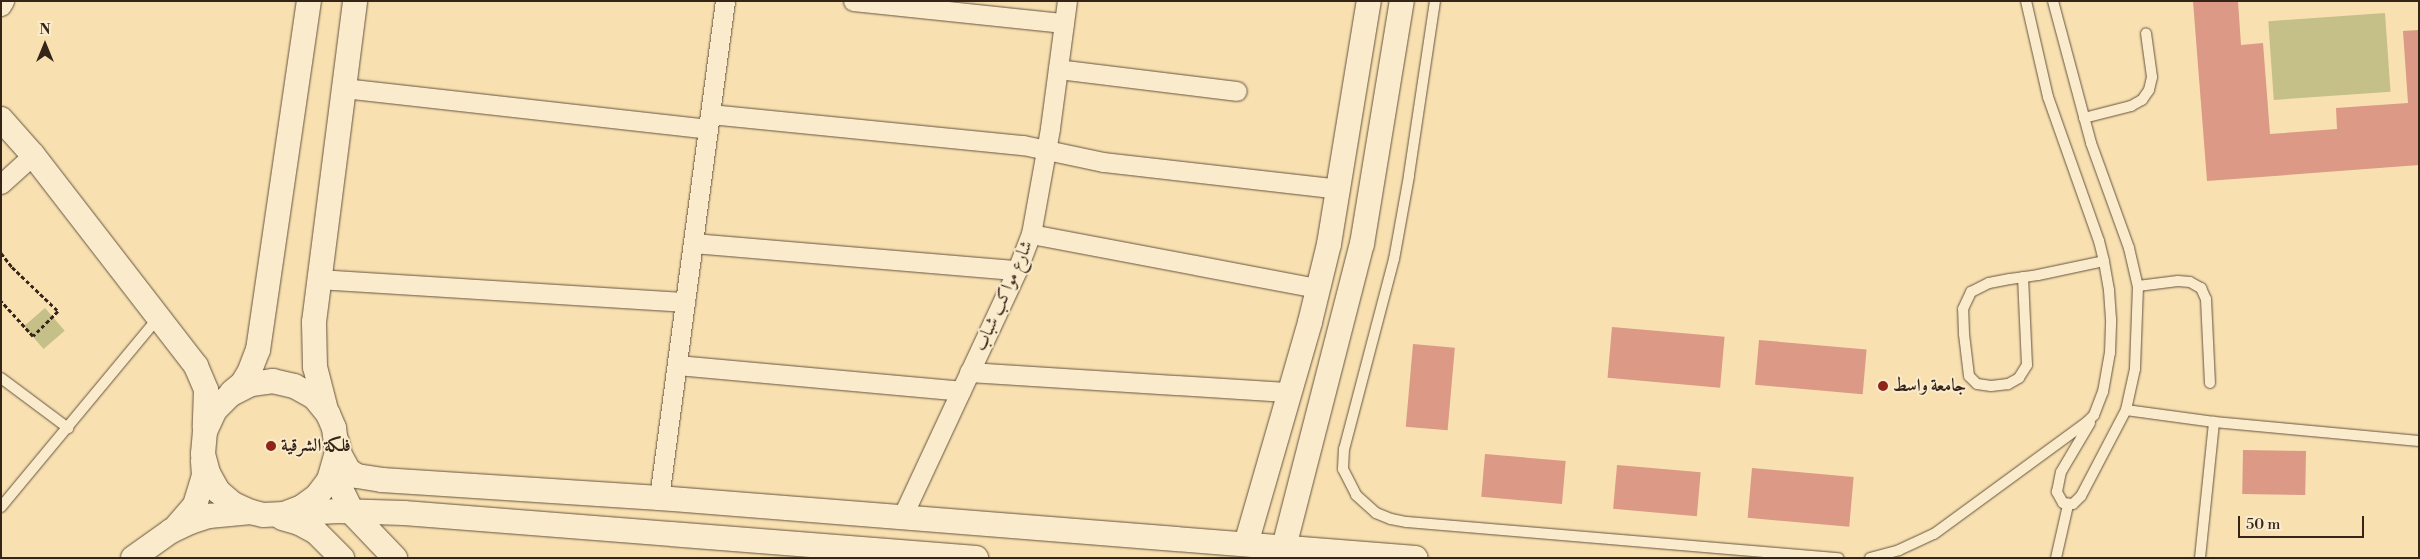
<!DOCTYPE html>
<meta charset="utf-8">
<style>
body{margin:0}
#map{position:relative;width:2420px;height:559px;overflow:hidden;background:#f8e0b1;font-family:"Libre Bodoni",Amiri,serif}
div>[style]{position:absolute}
.green>*{inset:0;background:#c4c087;transform-origin:0 0}
.building>*{inset:0;background:#db9986;transform-origin:0 0}
.path>*{height:3px;margin-top:-1.5px;transform-origin:0;background:repeating-linear-gradient(90deg,#352519 0 4px,transparent 0 6.5px)}
.roads{filter:drop-shadow(0 0 1px #66543f) drop-shadow(0 0 1px #66543f)}
.service>*{height:10px;margin:-5px;padding:0 5px;transform-origin:5px;border-radius:5px;background:#faebcc}
.minor>*{height:19px;margin:-9.5px;padding:0 9.5px;transform-origin:9.5px;border-radius:9.5px;background:#faebcc}
.tertiary>*{height:24px;margin:-12px;padding:0 12px;transform-origin:12px;border-radius:12px;background:#faebcc}
.dots>*{width:14px;height:14px;translate:-50% -50%;box-sizing:border-box;border:2px solid #faebcc;border-radius:50%}
span{translate:-50% -50%;white-space:nowrap;text-align:center;line-height:1.15;-webkit-text-stroke:4px #faebcc;paint-order:stroke}
.street-label{font-size:18px;color:#352519}
.poi-label{font-size:18px;color:#352519;font-weight:700}
.left{translate:0 -50%;text-align:left}
.frame{position:absolute;inset:0;border:2px solid #352519;pointer-events:none}
.north{position:absolute;left:20px;top:20px;width:50px;height:50px;-webkit-text-stroke:4px #faebcc;paint-order:stroke;rotate:0deg;font-size:14px;font-weight:700;line-height:20px;text-align:center;color:#352519}
.north::after{content:'';display:block;margin:auto;width:18px;height:22px;background:#352519;clip-path:polygon(50% 0,100% 100%,50% 72%,0 100%)}
.scale{position:absolute;left:2238px;top:516px;width:126px;height:22px;box-sizing:border-box;border:2px solid #352519;border-top:0;padding-left:6px;font-size:15px;line-height:18px;white-space:nowrap;color:#352519;-webkit-text-stroke:4px #faebcc;paint-order:stroke}
</style>
<div id="map">
<div class="green">
<i style="left:2385px;top:13px;width:79px;height:117px;rotate:86deg"></i>
<i style="left:45px;top:308px;width:30px;height:28px;rotate:49deg"></i>
</div>
<div class="building">
<i style="clip-path:polygon(2193px 1px,2238px 1px,2241px 45px,2263px 43px,2270px 134px,2337px 129px,2336px 108px,2408px 103px,2403px 31px,2419px 30px,2419px 165px,2207px 181px)"></i>
<i style="left:1612px;top:327px;width:113px;height:51px;rotate:5deg"></i>
<i style="left:1759px;top:340px;width:108px;height:45px;rotate:5deg"></i>
<i style="left:1413px;top:344px;width:42px;height:83px;rotate:5deg"></i>
<i style="left:2243px;top:450px;width:63px;height:44px;rotate:1deg"></i>
<i style="left:1485px;top:454px;width:81px;height:43px;rotate:5deg"></i>
<i style="left:1617px;top:465px;width:84px;height:44px;rotate:5deg"></i>
<i style="left:1752px;top:468px;width:102px;height:50px;rotate:5deg"></i>
</div>
<div class="path">
<i style="left:1px;top:253px;width:18px;rotate:52deg"></i>
<i style="left:12px;top:267px;width:64px;rotate:43.7deg"></i>
<i style="left:58px;top:311px;width:35px;rotate:135deg"></i>
<i style="left:33px;top:336px;width:47px;rotate:-132.4deg"></i>
</div>
<div class="roads">
<div class="service">
<i style="left:1435px;top:1px;width:177px;rotate:98.5deg"></i>
<i style="left:1409px;top:176px;width:84px;rotate:100.2deg"></i>
<i style="left:1394px;top:259px;width:196px;rotate:104.7deg"></i>
<i style="left:1344px;top:449px;width:20px;rotate:93deg"></i>
<i style="left:1343px;top:469px;width:29px;rotate:63deg"></i>
<i style="left:1356px;top:495px;width:27px;rotate:42deg"></i>
<i style="left:1376px;top:513px;width:16px;rotate:22deg"></i>
<i style="left:1391px;top:519px;width:16px;rotate:11deg"></i>
<i style="left:1407px;top:522px;width:433px;rotate:4.8deg"></i>
<i style="left:2053px;top:1px;width:147px;rotate:75deg"></i>
<i style="left:2091px;top:143px;width:112px;rotate:70.1deg"></i>
<i style="left:2129px;top:248px;width:39px;rotate:77deg"></i>
<i style="left:2138px;top:286px;width:83px;rotate:92.1deg"></i>
<i style="left:2135px;top:369px;width:42px;rotate:102.4deg"></i>
<i style="left:2126px;top:410px;width:97px;rotate:117.6deg"></i>
<i style="left:2081px;top:496px;width:11px;rotate:135deg"></i>
<i style="left:2073px;top:504px;width:10px;rotate:-174deg"></i>
<i style="left:2063px;top:503px;width:13px;rotate:-119deg"></i>
<i style="left:2057px;top:492px;width:20px;rotate:-79deg"></i>
<i style="left:2061px;top:472px;width:57px;rotate:-59.4deg"></i>
<i style="left:2084px;top:118px;width:49px;rotate:-14.3deg"></i>
<i style="left:2131px;top:106px;width:13px;rotate:-29deg"></i>
<i style="left:2142px;top:100px;width:12px;rotate:-55deg"></i>
<i style="left:2149px;top:90px;width:13px;rotate:-77deg"></i>
<i style="left:2152px;top:77px;width:44px;rotate:-97.8deg"></i>
<i style="left:2023px;top:277px;width:88px;rotate:87.4deg"></i>
<i style="left:2027px;top:365px;width:15px;rotate:122deg"></i>
<i style="left:2019px;top:378px;width:13px;rotate:151deg"></i>
<i style="left:2008px;top:384px;width:17px;rotate:173deg"></i>
<i style="left:1991px;top:386px;width:14px;rotate:-172deg"></i>
<i style="left:1977px;top:384px;width:11px;rotate:-135deg"></i>
<i style="left:1969px;top:376px;width:42px;rotate:-96.8deg"></i>
<i style="left:1964px;top:334px;width:25px;rotate:-92deg"></i>
<i style="left:1963px;top:309px;width:19px;rotate:-65deg"></i>
<i style="left:1971px;top:292px;width:20px;rotate:-27deg"></i>
<i style="left:1989px;top:283px;width:21px;rotate:-11deg"></i>
<i style="left:2010px;top:279px;width:28px;rotate:-8deg"></i>
<i style="left:2038px;top:275px;width:67px;rotate:-12deg"></i>
<i style="left:2138px;top:286px;width:40px;rotate:-7.1deg"></i>
<i style="left:2178px;top:281px;width:12px;rotate:5deg"></i>
<i style="left:2190px;top:282px;width:13px;rotate:29deg"></i>
<i style="left:2201px;top:288px;width:12px;rotate:66deg"></i>
<i style="left:2206px;top:299px;width:84px;rotate:87.3deg"></i>
<i style="left:1px;top:378px;width:84px;rotate:36.7deg"></i>
<i style="left:2126px;top:410px;width:89px;rotate:7.8deg"></i>
<i style="left:2214px;top:422px;width:206px;rotate:5.3deg"></i>
<i style="left:1px;top:507px;width:246px;rotate:-50.3deg"></i>
<i style="left:1870px;top:558px;width:30px;rotate:-15deg"></i>
<i style="left:1899px;top:550px;width:38px;rotate:-25deg"></i>
<i style="left:1934px;top:534px;width:190px;rotate:-36.2deg"></i>
<i style="left:2087px;top:422px;width:10px;rotate:-45deg"></i>
<i style="left:2094px;top:415px;width:25px;rotate:-69deg"></i>
<i style="left:2103px;top:392px;width:40px;rotate:-80deg"></i>
<i style="left:2110px;top:353px;width:34px;rotate:-88deg"></i>
<i style="left:2111px;top:319px;width:29px;rotate:-94deg"></i>
<i style="left:2109px;top:290px;width:29px;rotate:-100deg"></i>
<i style="left:2104px;top:261px;width:21px;rotate:-104deg"></i>
<i style="left:2099px;top:241px;width:153px;rotate:-109.5deg"></i>
<i style="left:2048px;top:97px;width:98px;rotate:-102.9deg"></i>
<i style="left:2056px;top:558px;width:54px;rotate:-77.2deg"></i>
<i style="left:2200px;top:558px;width:137px;rotate:-84.1deg"></i>
</div>
<div class="minor">
<i style="left:853px;top:1px;width:212px;rotate:6deg"></i>
<i style="left:1px;top:6px;width:6px;rotate:-59deg"></i>
<i style="left:1058px;top:69px;width:180px;rotate:7deg"></i>
<i style="left:344px;top:88px;width:366px;rotate:6.4deg"></i>
<i style="left:710px;top:114px;width:315px;rotate:5.7deg"></i>
<i style="left:1023px;top:145px;width:82px;rotate:12deg"></i>
<i style="left:1103px;top:162px;width:238px;rotate:6.5deg"></i>
<i style="left:1px;top:184px;width:43px;rotate:-42.2deg"></i>
<i style="left:1031px;top:234px;width:292px;rotate:10.7deg"></i>
<i style="left:693px;top:243px;width:325px;rotate:4.8deg"></i>
<i style="left:319px;top:279px;width:367px;rotate:3.6deg"></i>
<i style="left:677px;top:365px;width:285px;rotate:5.2deg"></i>
<i style="left:969px;top:372px;width:322px;rotate:3.6deg"></i>
<i style="left:659px;top:498px;width:501px;rotate:-82.44deg"></i>
<i style="left:902px;top:517px;width:272px;rotate:-65deg"></i>
<i style="left:1017px;top:270px;width:39px;rotate:-69deg"></i>
<i style="left:1031px;top:234px;width:108px;rotate:-79.8deg"></i>
<i style="left:1050px;top:128px;width:128px;rotate:-82.4deg"></i>
</div>
<div class="tertiary">
<i style="left:1px;top:119px;width:48px;rotate:48.4deg"></i>
<i style="left:33px;top:155px;width:267px;rotate:52.3deg"></i>
<i style="left:196px;top:366px;width:26px;rotate:67deg"></i>
<i style="left:206px;top:390px;width:37px;rotate:92deg"></i>
<i style="left:232px;top:392px;width:13px;rotate:-39deg"></i>
<i style="left:242px;top:384px;width:13px;rotate:-58deg"></i>
<i style="left:249px;top:373px;width:25px;rotate:-69deg"></i>
<i style="left:258px;top:350px;width:353px;rotate:-81.7deg"></i>
<i style="left:326px;top:410px;width:44px;rotate:-104.3deg"></i>
<i style="left:315px;top:367px;width:45px;rotate:-91.3deg"></i>
<i style="left:314px;top:322px;width:324px;rotate:-82.7deg"></i>
<i style="left:337px;top:442px;width:13px;rotate:77deg"></i>
<i style="left:340px;top:455px;width:18px;rotate:61deg"></i>
<i style="left:349px;top:471px;width:9px;rotate:32deg"></i>
<i style="left:357px;top:476px;width:25px;rotate:9deg"></i>
<i style="left:382px;top:480px;width:278px;rotate:3.7deg"></i>
<i style="left:659px;top:498px;width:759px;rotate:4.53deg"></i>
<i style="left:336px;top:463px;width:22px;rotate:82deg"></i>
<i style="left:339px;top:485px;width:32px;rotate:64deg"></i>
<i style="left:353px;top:514px;width:61px;rotate:46.3deg"></i>
<i style="left:284px;top:514px;width:19px;rotate:-21deg"></i>
<i style="left:302px;top:507px;width:19px;rotate:-36deg"></i>
<i style="left:317px;top:496px;width:20px;rotate:-53deg"></i>
<i style="left:329px;top:480px;width:29px;rotate:-74deg"></i>
<i style="left:337px;top:452px;width:24px;rotate:-97deg"></i>
<i style="left:334px;top:428px;width:15px;rotate:-113deg"></i>
<i style="left:328px;top:414px;width:22px;rotate:-129deg"></i>
<i style="left:314px;top:397px;width:23px;rotate:-151deg"></i>
<i style="left:294px;top:386px;width:22px;rotate:-167deg"></i>
<i style="left:273px;top:381px;width:22px;rotate:172deg"></i>
<i style="left:251px;top:384px;width:22px;rotate:153deg"></i>
<i style="left:231px;top:394px;width:23px;rotate:135deg"></i>
<i style="left:215px;top:410px;width:23px;rotate:115deg"></i>
<i style="left:205px;top:431px;width:23px;rotate:95deg"></i>
<i style="left:203px;top:454px;width:20px;rotate:75deg"></i>
<i style="left:208px;top:473px;width:21px;rotate:61deg"></i>
<i style="left:218px;top:491px;width:20px;rotate:41deg"></i>
<i style="left:233px;top:504px;width:20px;rotate:24deg"></i>
<i style="left:251px;top:512px;width:12px;rotate:14deg"></i>
<i style="left:263px;top:515px;width:21px;rotate:-3deg"></i>
<i style="left:284px;top:514px;width:54px;rotate:-3.2deg"></i>
<i style="left:338px;top:511px;width:66px;rotate:1.7deg"></i>
<i style="left:404px;top:513px;width:574px;rotate:4.5deg"></i>
<i style="left:282px;top:518px;width:18px;rotate:16deg"></i>
<i style="left:299px;top:523px;width:19px;rotate:28deg"></i>
<i style="left:316px;top:532px;width:37px;rotate:45deg"></i>
<i style="left:176px;top:527px;width:29px;rotate:-49deg"></i>
<i style="left:195px;top:505px;width:30px;rotate:-73deg"></i>
<i style="left:204px;top:476px;width:15px;rotate:-94deg"></i>
<i style="left:1246px;top:544px;width:231px;rotate:-73.9deg"></i>
<i style="left:1310px;top:322px;width:80px;rotate:-76.3deg"></i>
<i style="left:1329px;top:244px;width:246px;rotate:-80.7deg"></i>
<i style="left:1284px;top:547px;width:313px;rotate:-75.6deg"></i>
<i style="left:1362px;top:244px;width:246px;rotate:-80.7deg"></i>
<i style="left:133px;top:558px;width:47px;rotate:-35.4deg"></i>
<i style="left:171px;top:531px;width:21px;rotate:-25deg"></i>
<i style="left:190px;top:522px;width:20px;rotate:-18deg"></i>
<i style="left:209px;top:516px;width:42px;rotate:-5.4deg"></i>
</div>
</div>
<div class="dots">
<i style="left:1883px;top:386px;background:#8f2418"></i>
<i style="left:271px;top:446px;background:#8f2418"></i>
</div>
<div class="street-label">
<span style="left:1004px;top:296px;rotate:-66deg">شارع مواكب شباب</span>
</div>
<div class="poi-label">
<span class="left" style="left:1893px;top:386px">جامعة واسط</span>
<span class="left" style="left:281px;top:446px">فلكة الشرقية</span>
</div>
<div class="frame"></div>
<div class="north">N</div>
<div class="scale">50 m</div>
</div>
